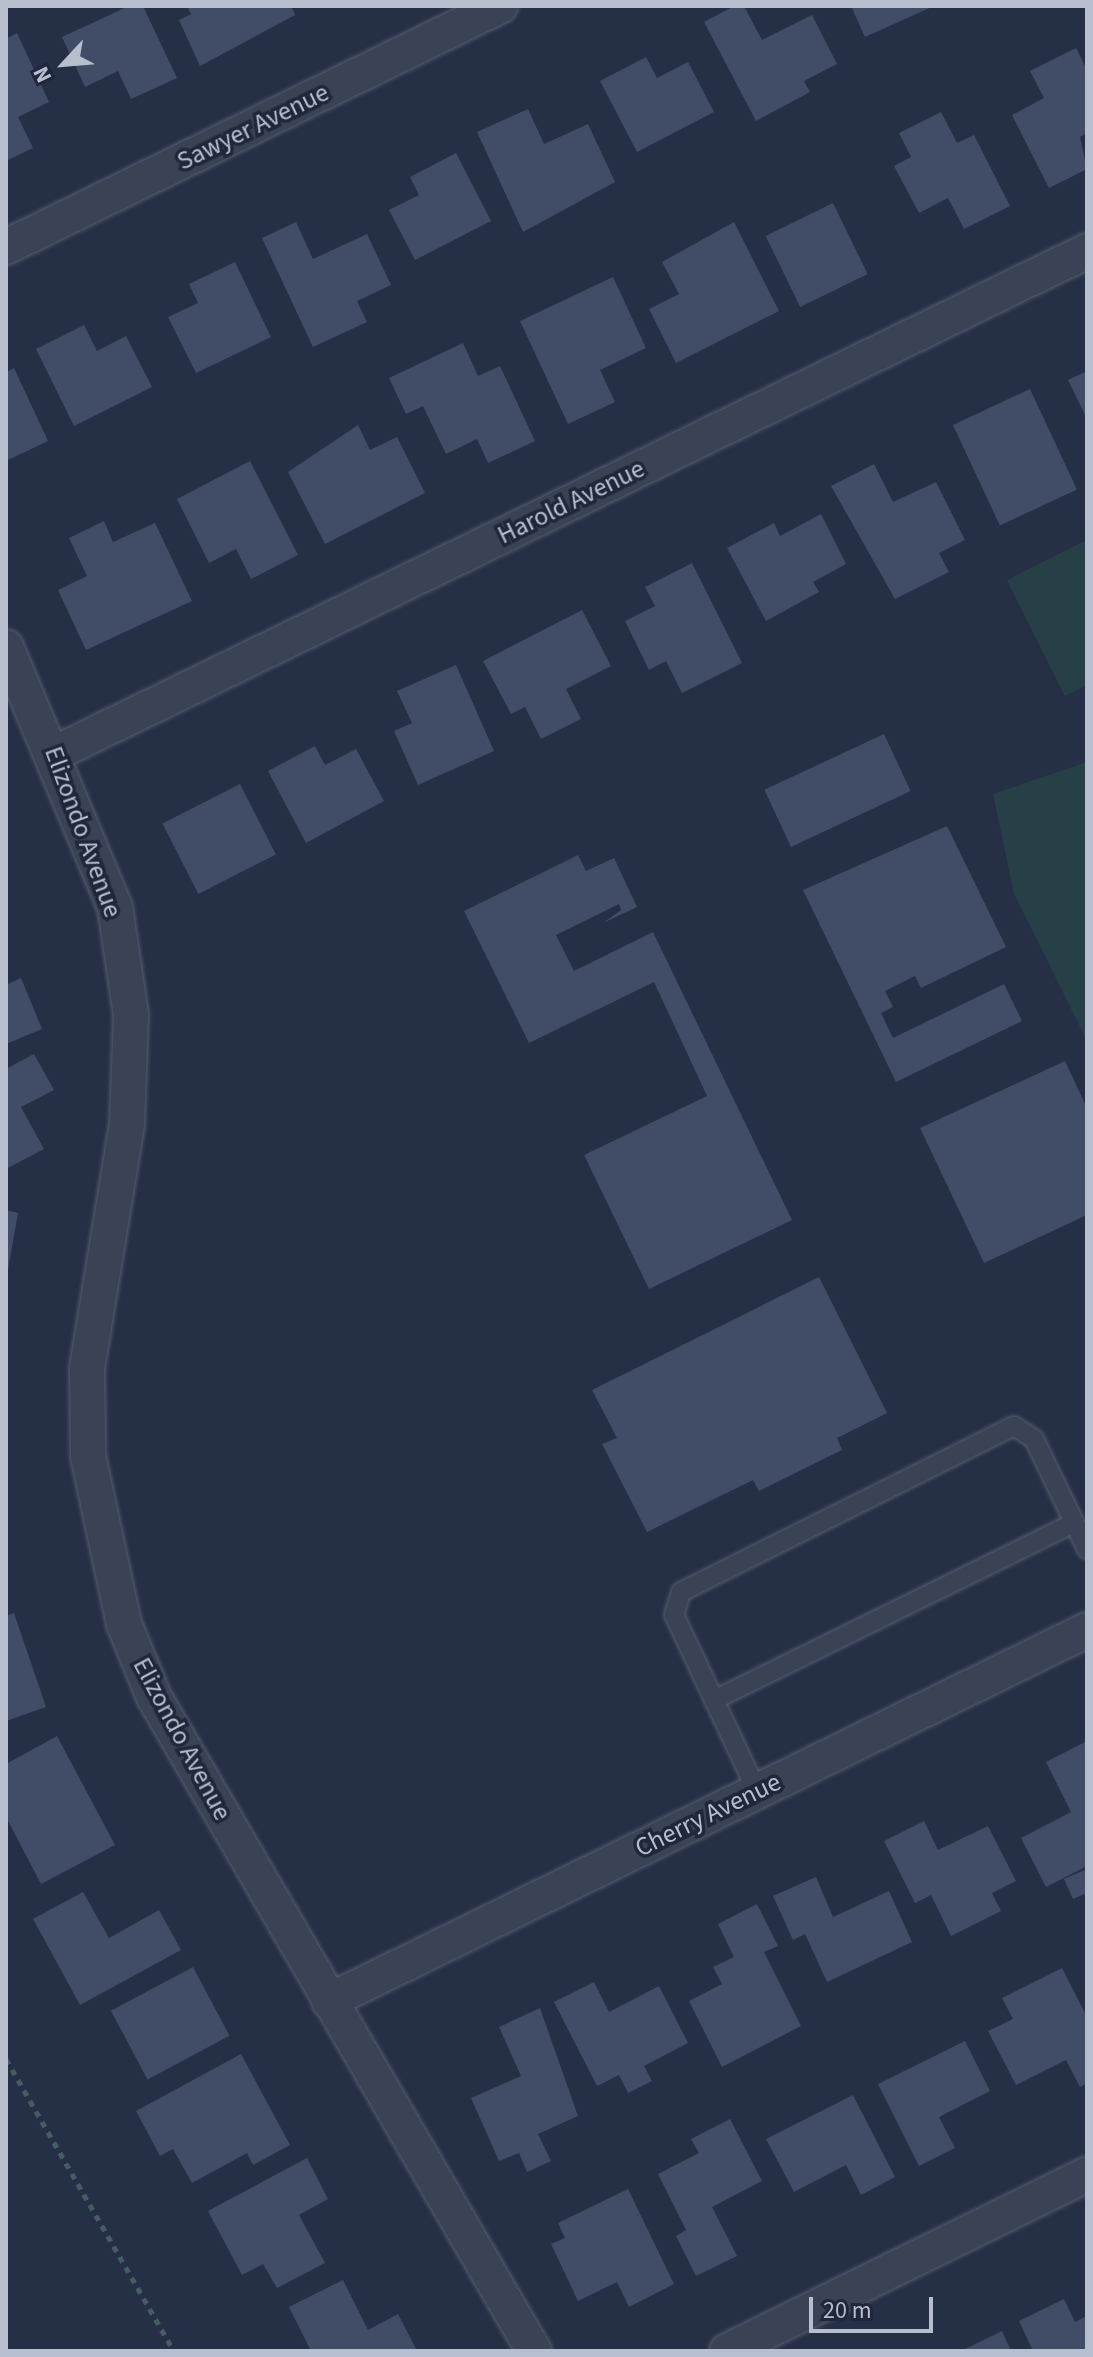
<!DOCTYPE html>
<style>
body{margin:0}
#map{position:relative;width:1093px;height:2357px;overflow:hidden;background:#252f46;font-family:"Source Sans 3",sans-serif}
div>[style]{position:absolute}
.green>*{inset:0;background:#274047}
.building>*{inset:0;background:#414c67;transform-origin:0 0}
.path>*{height:5px;margin-top:-2.5px;transform-origin:0;background:repeating-linear-gradient(90deg,#455d62 0 6px,transparent 0 12px)}
.roads{filter:drop-shadow(0 0 2px #555d70) drop-shadow(0 0 2px #555d70)}
.service>*{height:18px;margin:-9px;padding:0 9px;transform-origin:9px;border-radius:9px;background:#3a4255}
.minor>*{height:34px;margin:-17px;padding:0 17px;transform-origin:17px;border-radius:17px;background:#3a4255}
span{translate:-50% -50%;white-space:nowrap;text-align:center;line-height:1.15;-webkit-text-stroke:7px #1e273b;paint-order:stroke}
.street-label{font-size:26px;color:#b7bece}
.frame{position:absolute;inset:0;border:8px solid #b7bece;pointer-events:none}
.north{position:absolute;left:24px;top:24px;width:80px;height:80px;-webkit-text-stroke:6px #1e273b;paint-order:stroke;rotate:244deg;font-size:22px;font-weight:700;line-height:32px;text-align:center;color:#b7bece}
.north::after{content:'';display:block;margin:auto;width:28px;height:36px;background:#b7bece;clip-path:polygon(50% 0,100% 100%,50% 72%,0 100%)}
.scale{position:absolute;left:809px;top:2297px;width:124px;height:36px;box-sizing:border-box;border:4px solid #b7bece;border-top:0;padding-left:10px;font-size:24px;line-height:28px;white-space:nowrap;color:#b7bece;-webkit-text-stroke:6px #1e273b;paint-order:stroke}
</style>
<div id="map">
<div class="green">
<i style="clip-path:polygon(1087px 540px,1087px 685px,1065px 696px,1007px 580px)"></i>
<i style="clip-path:polygon(1087px 762px,1087px 1041px,1014px 894px,993px 794px)"></i>
</div>
<div class="building">
<i style="clip-path:polygon(129px 6px,143px 6px,177px 78px,131px 99px,118px 71px,85px 87px,62px 37px)"></i>
<i style="clip-path:polygon(187px 6px,291px 6px,295px 15px,200px 66px,179px 20px,191px 14px)"></i>
<i style="clip-path:polygon(734px 6px,744px 6px,762px 40px,812px 15px,837px 64px,804px 81px,810px 92px,756px 121px,704px 22px)"></i>
<i style="clip-path:polygon(851px 6px,934px 6px,865px 37px)"></i>
<i style="clip-path:polygon(17px 33px,49px 102px,18px 117px,33px 148px,6px 161px,6px 39px)"></i>
<i style="clip-path:polygon(1076px 48px,1087px 70px,1087px 133px,1080px 137px,1087px 169px,1049px 188px,1012px 115px,1044px 98px,1030px 71px)"></i>
<i style="clip-path:polygon(646px 57px,657px 78px,688px 62px,714px 112px,637px 152px,600px 81px)"></i>
<i style="clip-path:polygon(528px 109px,544px 144px,588px 124px,615px 182px,523px 232px,477px 132px)"></i>
<i style="clip-path:polygon(941px 112px,957px 143px,974px 135px,1010px 206px,964px 229px,948px 198px,919px 213px,894px 166px,911px 157px,899px 133px)"></i>
<i style="clip-path:polygon(456px 153px,491px 221px,415px 260px,389px 210px,419px 195px,410px 177px)"></i>
<i style="left:833px;top:203px;width:79px;height:75px;rotate:64deg"></i>
<i style="clip-path:polygon(296px 222px,313px 259px,367px 234px,391px 285px,357px 301px,367px 322px,313px 347px,262px 238px)"></i>
<i style="clip-path:polygon(734px 222px,779px 311px,676px 363px,649px 309px,679px 294px,662px 262px)"></i>
<i style="clip-path:polygon(235px 262px,271px 337px,196px 373px,168px 317px,198px 303px,189px 284px)"></i>
<i style="clip-path:polygon(613px 277px,646px 348px,600px 370px,615px 402px,568px 424px,520px 321px)"></i>
<i style="clip-path:polygon(84px 325px,97px 351px,126px 336px,152px 387px,74px 426px,36px 349px)"></i>
<i style="clip-path:polygon(463px 343px,478px 376px,500px 366px,535px 441px,488px 463px,477px 439px,446px 454px,423px 406px,406px 414px,389px 378px)"></i>
<i style="clip-path:polygon(14px 368px,48px 441px,6px 461px,6px 372px)"></i>
<i style="clip-path:polygon(1087px 371px,1087px 419px,1068px 380px)"></i>
<i style="left:1030px;top:389px;width:111px;height:85px;rotate:65deg"></i>
<i style="clip-path:polygon(358px 425px,370px 450px,397px 437px,425px 493px,325px 544px,288px 472px)"></i>
<i style="clip-path:polygon(250px 461px,298px 555px,251px 579px,236px 549px,209px 563px,177px 499px)"></i>
<i style="clip-path:polygon(874px 464px,893px 502px,936px 482px,965px 540px,939px 553px,949px 572px,895px 599px,831px 486px)"></i>
<i style="clip-path:polygon(821px 514px,846px 564px,813px 582px,819px 592px,766px 621px,727px 548px,774px 523px,780px 536px)"></i>
<i style="clip-path:polygon(104px 521px,113px 542px,155px 523px,192px 601px,86px 650px,58px 590px,87px 576px,69px 538px)"></i>
<i style="clip-path:polygon(692px 563px,742px 663px,682px 693px,666px 661px,649px 670px,625px 621px,655px 606px,645px 587px)"></i>
<i style="clip-path:polygon(582px 610px,611px 666px,566px 689px,581px 719px,541px 739px,525px 707px,511px 714px,483px 661px)"></i>
<i style="clip-path:polygon(456px 665px,494px 751px,418px 785px,394px 731px,412px 723px,397px 691px)"></i>
<i style="left:884px;top:734px;width:63px;height:132px;rotate:65deg"></i>
<i style="clip-path:polygon(315px 746px,325px 765px,356px 749px,384px 801px,306px 843px,268px 771px)"></i>
<i style="left:240px;top:784px;width:79px;height:87px;rotate:63deg"></i>
<i style="clip-path:polygon(947px 826px,1006px 947px,921px 988px,915px 976px,885px 991px,893px 1007px,881px 1013px,893px 1038px,1004px 984px,1022px 1021px,896px 1082px,803px 890px)"></i>
<i style="clip-path:polygon(578px 855px,586px 871px,614px 858px,637px 907px,603px 923px,621px 910px,619px 904px,556px 935px,574px 971px,653px 932px,792px 1220px,649px 1289px,584px 1155px,707px 1096px,654px 982px,529px 1043px,464px 911px)"></i>
<i style="clip-path:polygon(21px 978px,42px 1029px,6px 1044px,6px 985px)"></i>
<i style="clip-path:polygon(34px 1054px,54px 1090px,21px 1107px,44px 1149px,6px 1169px,6px 1069px)"></i>
<i style="clip-path:polygon(1065px 1061px,1087px 1108px,1087px 1215px,984px 1263px,920px 1128px)"></i>
<i style="clip-path:polygon(6px 1210px,18px 1213px,8px 1270px,6px 1270px)"></i>
<i style="clip-path:polygon(819px 1277px,887px 1413px,837px 1438px,842px 1450px,759px 1491px,753px 1480px,647px 1532px,602px 1444px,617px 1438px,592px 1390px)"></i>
<i style="clip-path:polygon(14px 1613px,46px 1707px,6px 1721px,6px 1616px)"></i>
<i style="clip-path:polygon(57px 1736px,115px 1845px,41px 1884px,6px 1817px,6px 1764px)"></i>
<i style="clip-path:polygon(1087px 1741px,1087px 1866px,1046px 1887px,1021px 1838px,1071px 1812px,1046px 1762px)"></i>
<i style="clip-path:polygon(924px 1821px,938px 1850px,988px 1826px,1016px 1881px,992px 1893px,1001px 1911px,951px 1936px,931px 1895px,915px 1903px,884px 1841px)"></i>
<i style="clip-path:polygon(1087px 1869px,1087px 1893px,1073px 1899px,1064px 1879px)"></i>
<i style="clip-path:polygon(816px 1877px,833px 1917px,889px 1891px,912px 1942px,827px 1982px,805px 1934px,793px 1940px,773px 1896px)"></i>
<i style="clip-path:polygon(83px 1892px,109px 1938px,159px 1910px,181px 1950px,80px 2005px,33px 1919px)"></i>
<i style="clip-path:polygon(757px 1904px,778px 1946px,764px 1952px,801px 2026px,722px 2067px,689px 2001px,722px 1984px,713px 1967px,734px 1957px,718px 1924px)"></i>
<i style="left:193px;top:1967px;width:78px;height:93px;rotate:62deg"></i>
<i style="clip-path:polygon(1062px 1968px,1087px 2017px,1087px 2083px,1080px 2087px,1066px 2060px,1016px 2085px,988px 2031px,1013px 2019px,1002px 1998px)"></i>
<i style="clip-path:polygon(594px 1982px,609px 2012px,659px 1986px,688px 2043px,644px 2066px,652px 2081px,628px 2093px,619px 2075px,597px 2086px,554px 2002px)"></i>
<i style="clip-path:polygon(540px 2008px,578px 2116px,538px 2134px,551px 2161px,527px 2172px,519px 2153px,499px 2161px,471px 2098px,521px 2076px,499px 2027px)"></i>
<i style="clip-path:polygon(965px 2041px,990px 2091px,939px 2117px,955px 2148px,919px 2166px,878px 2084px)"></i>
<i style="clip-path:polygon(241px 2054px,290px 2145px,253px 2165px,247px 2153px,192px 2183px,173px 2149px,160px 2156px,136px 2111px)"></i>
<i style="clip-path:polygon(853px 2095px,895px 2177px,861px 2195px,846px 2165px,794px 2192px,766px 2139px)"></i>
<i style="clip-path:polygon(730px 2119px,762px 2181px,712px 2207px,737px 2256px,696px 2276px,676px 2236px,686px 2230px,658px 2174px,699px 2153px,691px 2139px)"></i>
<i style="clip-path:polygon(307px 2158px,328px 2199px,299px 2215px,325px 2263px,277px 2288px,263px 2264px,242px 2275px,208px 2211px)"></i>
<i style="clip-path:polygon(628px 2189px,674px 2284px,629px 2307px,617px 2282px,578px 2301px,551px 2244px,565px 2238px,558px 2223px)"></i>
<i style="clip-path:polygon(343px 2280px,368px 2330px,398px 2314px,417px 2351px,311px 2351px,289px 2307px)"></i>
<i style="clip-path:polygon(1064px 2299px,1075px 2322px,1087px 2316px,1087px 2351px,1033px 2351px,1019px 2321px)"></i>
<i style="clip-path:polygon(1002px 2331px,1011px 2351px,961px 2351px)"></i>
</div>
<div class="path">
<i style="left:6px;top:2059px;width:337px;rotate:60.1deg"></i>
</div>
<div class="roads">
<div class="service">
<i style="left:714px;top:1700px;width:401px;rotate:-26.2deg"></i>
<i style="left:757px;top:1791px;width:195px;rotate:-115.2deg"></i>
<i style="left:674px;top:1615px;width:24px;rotate:-73deg"></i>
<i style="left:681px;top:1592px;width:372px;rotate:-26.5deg"></i>
<i style="left:1014px;top:1426px;width:24px;rotate:33deg"></i>
<i style="left:1034px;top:1439px;width:122px;rotate:64.3deg"></i>
</div>
<div class="minor">
<i style="left:6px;top:247px;width:550px;rotate:-26.01deg"></i>
<i style="left:6px;top:647px;width:282px;rotate:67.3deg"></i>
<i style="left:115px;top:907px;width:109px;rotate:81.6deg"></i>
<i style="left:131px;top:1015px;width:109px;rotate:92.1deg"></i>
<i style="left:127px;top:1124px;width:248px;rotate:99.3deg"></i>
<i style="left:87px;top:1369px;width:87px;rotate:89.3deg"></i>
<i style="left:88px;top:1456px;width:172px;rotate:77.9deg"></i>
<i style="left:124px;top:1624px;width:79px;rotate:67.7deg"></i>
<i style="left:154px;top:1697px;width:756px;rotate:59.84deg"></i>
<i style="left:56px;top:753px;width:1147px;rotate:-25.96deg"></i>
<i style="left:329px;top:2001px;width:844px;rotate:-26.08deg"></i>
<i style="left:727px;top:2351px;width:401px;rotate:-26.1deg"></i>
</div>
</div>
<div class="street-label">
<span style="left:253px;top:127px;rotate:-26deg">Sawyer Avenue</span>
<span style="left:571px;top:502px;rotate:-26deg">Harold Avenue</span>
<span style="left:83px;top:832px;rotate:70deg">Elizondo Avenue</span>
<span style="left:182px;top:1739px;rotate:62deg">Elizondo Avenue</span>
<span style="left:708px;top:1815px;rotate:-26deg">Cherry Avenue</span>
</div>
<div class="frame"></div>
<div class="north">N</div>
<div class="scale">20 m</div>
</div>
